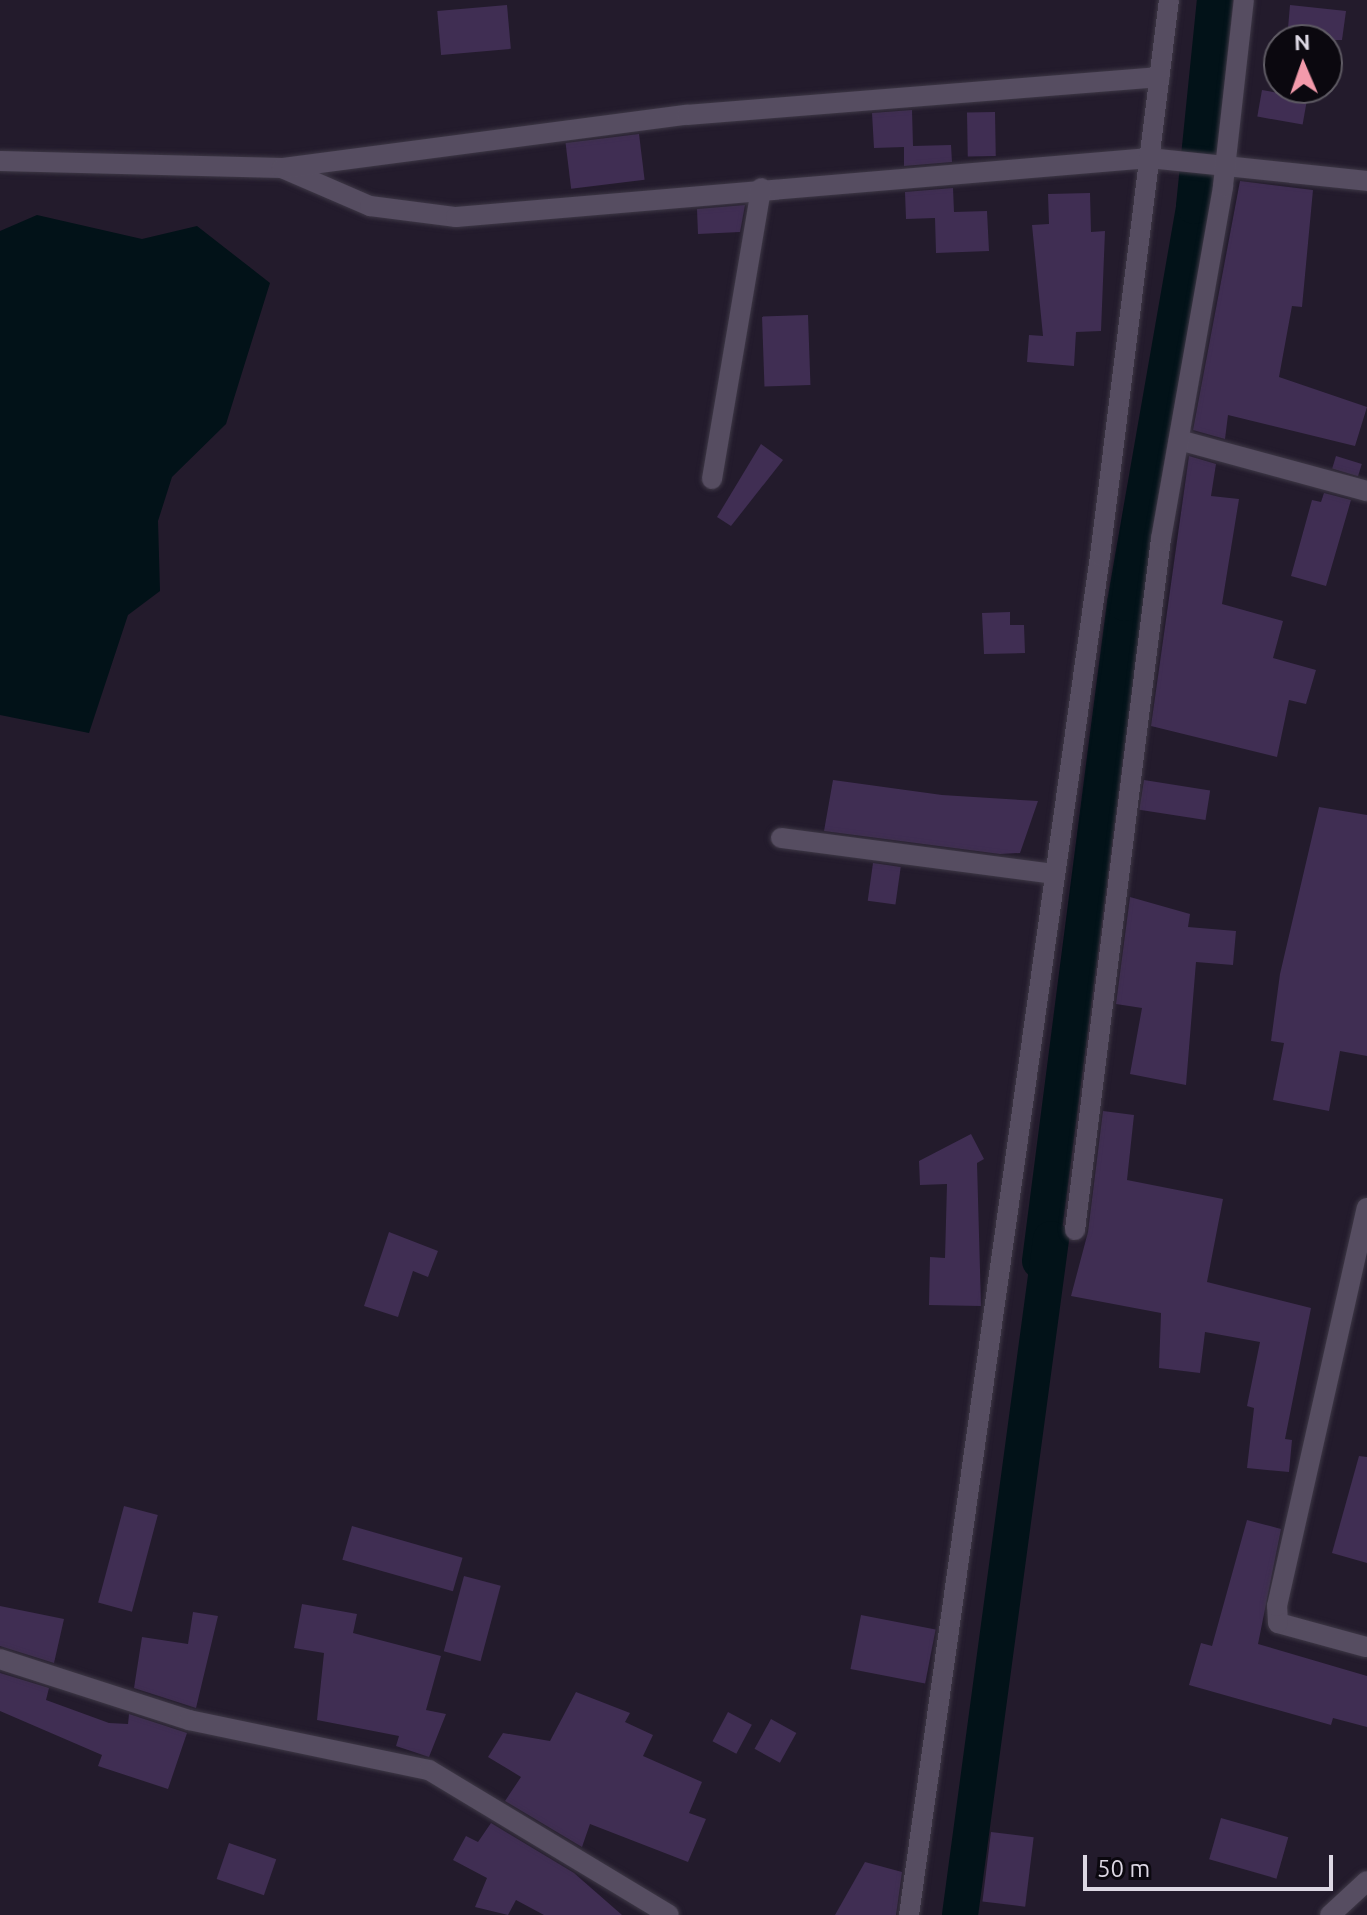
<!DOCTYPE html>
<style>
body{margin:0}
#map{position:relative;width:1367px;height:1915px;overflow:hidden;background:#231b2c;font-family:Ubuntu,sans-serif}
div>[style]{position:absolute}
.water>*{inset:0;background:#021218}
.canal>*{height:36px;margin:-18px;padding:0 18px;transform-origin:18px;border-radius:18px;background:#021218}
.building>*{inset:0;background:#402e53;transform-origin:0 0}
.roads{filter:drop-shadow(0 0 2px #3e3846) drop-shadow(0 0 2px #3e3846)}
.minor>*{height:20px;margin:-10px;padding:0 10px;transform-origin:10px;border-radius:10px;background:#564d61}
span{translate:-50% -50%;white-space:nowrap;text-align:center;line-height:1.15;-webkit-text-stroke:8px #0b080f;paint-order:stroke}
.north{position:absolute;left:1263px;top:24px;width:80px;height:80px;box-sizing:border-box;background:#0b080f;border:2px solid #5f5b64;border-radius:50%;rotate:358deg;font-size:22px;font-weight:700;line-height:32px;text-align:center;color:#ddd8e4}
.north::after{content:'';display:block;margin:auto;width:28px;height:36px;background:#f39aab;clip-path:polygon(50% 0,100% 100%,50% 72%,0 100%)}
.scale{position:absolute;left:1083px;top:1855px;width:250px;height:36px;box-sizing:border-box;border:4px solid #ddd8e4;border-top:0;padding-left:10px;font-size:24px;line-height:28px;white-space:nowrap;color:#ddd8e4;-webkit-text-stroke:6px #0b080f;paint-order:stroke}
</style>
<div id="map">
<div class="water">
<i style="clip-path:polygon(37px 215px,142px 239px,197px 226px,270px 283px,226px 424px,172px 477px,158px 521px,160px 591px,128px 615px,89px 733px,0 715px,0 231px)"></i>
</div>
<div class="canal">
<i style="left:1040px;top:1261px;width:663px;rotate:-82.64deg"></i>
<i style="left:1125px;top:603px;width:403px;rotate:-80.1deg"></i>
<i style="left:1194px;top:206px;width:207px;rotate:-84.2deg"></i>
<i style="left:960px;top:1915px;width:682px;rotate:-82.33deg"></i>
</div>
<div class="building">
<i style="left:507px;top:5px;width:44px;height:70px;rotate:85deg"></i>
<i style="clip-path:polygon(1290px 5px,1346px 11px,1342px 40px,1287px 40px)"></i>
<i style="left:1262px;top:90px;width:46px;height:27px;rotate:10deg"></i>
<i style="clip-path:polygon(912px 110px,913px 146px,951px 145px,952px 162px,904px 166px,904px 147px,874px 148px,872px 113px)"></i>
<i style="left:995px;top:112px;width:44px;height:28px;rotate:89deg"></i>
<i style="left:639px;top:134px;width:46px;height:74px;rotate:83deg"></i>
<i style="clip-path:polygon(1240px 181px,1313px 190px,1302px 307px,1292px 306px,1279px 377px,1367px 407px,1355px 446px,1228px 415px,1225px 439px,1193px 430px)"></i>
<i style="clip-path:polygon(953px 188px,954px 212px,987px 211px,989px 251px,936px 253px,935px 218px,906px 219px,905px 192px)"></i>
<i style="clip-path:polygon(1090px 193px,1091px 232px,1105px 231px,1101px 331px,1076px 332px,1074px 366px,1027px 362px,1029px 335px,1043px 336px,1032px 225px,1049px 224px,1048px 194px)"></i>
<i style="clip-path:polygon(745px 205px,740px 232px,698px 234px,697px 209px)"></i>
<i style="left:808px;top:315px;width:70px;height:46px;rotate:88deg"></i>
<i style="clip-path:polygon(761px 444px,783px 460px,731px 526px,717px 517px)"></i>
<i style="clip-path:polygon(1189px 456px,1216px 464px,1211px 496px,1239px 499px,1222px 604px,1283px 621px,1273px 658px,1316px 670px,1306px 704px,1289px 700px,1277px 757px,1151px 726px)"></i>
<i style="left:1336px;top:456px;width:27px;height:13px;rotate:17deg"></i>
<i style="clip-path:polygon(1324px 493px,1351px 500px,1326px 586px,1291px 576px,1312px 500px,1321px 502px)"></i>
<i style="clip-path:polygon(1010px 612px,1010px 625px,1024px 625px,1025px 653px,984px 654px,982px 613px)"></i>
<i style="clip-path:polygon(833px 780px,942px 795px,1038px 801px,1020px 853px,1000px 854px,824px 831px)"></i>
<i style="left:1144px;top:780px;width:67px;height:30px;rotate:9deg"></i>
<i style="clip-path:polygon(1319px 807px,1367px 815px,1367px 1056px,1340px 1051px,1329px 1111px,1273px 1100px,1284px 1043px,1271px 1041px,1280px 974px)"></i>
<i style="left:873px;top:863px;width:28px;height:38px;rotate:8deg"></i>
<i style="clip-path:polygon(1130px 897px,1190px 914px,1188px 927px,1236px 931px,1233px 965px,1196px 962px,1186px 1085px,1130px 1074px,1142px 1008px,1116px 1004px)"></i>
<i style="clip-path:polygon(1103px 1111px,1134px 1115px,1127px 1180px,1223px 1199px,1207px 1282px,1311px 1308px,1285px 1439px,1292px 1440px,1289px 1472px,1247px 1468px,1254px 1408px,1247px 1406px,1260px 1342px,1205px 1332px,1200px 1373px,1159px 1368px,1161px 1313px,1071px 1296px,1088px 1232px)"></i>
<i style="clip-path:polygon(971px 1134px,984px 1159px,977px 1163px,981px 1306px,929px 1305px,930px 1257px,945px 1258px,947px 1184px,920px 1185px,919px 1161px)"></i>
<i style="clip-path:polygon(389px 1232px,438px 1251px,428px 1277px,413px 1271px,398px 1317px,364px 1306px)"></i>
<i style="clip-path:polygon(1359px 1456px,1367px 1457px,1367px 1563px,1332px 1553px)"></i>
<i style="left:124px;top:1506px;width:35px;height:100px;rotate:15deg"></i>
<i style="clip-path:polygon(1247px 1520px,1281px 1529px,1258px 1644px,1367px 1676px,1367px 1727px,1333px 1718px,1331px 1725px,1189px 1685px,1201px 1643px,1212px 1646px)"></i>
<i style="left:352px;top:1526px;width:115px;height:35px;rotate:16deg"></i>
<i style="left:464px;top:1576px;width:38px;height:78px;rotate:15deg"></i>
<i style="clip-path:polygon(302px 1604px,357px 1614px,353px 1633px,441px 1656px,426px 1710px,446px 1714px,429px 1757px,396px 1746px,399px 1736px,317px 1720px,324px 1653px,294px 1648px)"></i>
<i style="clip-path:polygon(0 1606px,64px 1619px,54px 1663px,0 1646px)"></i>
<i style="clip-path:polygon(193px 1612px,218px 1616px,196px 1708px,134px 1688px,142px 1637px,188px 1644px)"></i>
<i style="left:861px;top:1615px;width:76px;height:55px;rotate:11deg"></i>
<i style="clip-path:polygon(0 1673px,49px 1688px,46px 1700px,109px 1723px,128px 1724px,129px 1714px,187px 1733px,168px 1789px,98px 1766px,102px 1755px,0 1711px)"></i>
<i style="clip-path:polygon(576px 1692px,630px 1713px,625px 1722px,653px 1735px,643px 1756px,702px 1782px,689px 1813px,706px 1819px,688px 1862px,590px 1824px,582px 1847px,505px 1801px,521px 1777px,488px 1757px,503px 1733px,550px 1741px)"></i>
<i style="left:728px;top:1712px;width:27px;height:33px;rotate:28deg"></i>
<i style="left:771px;top:1719px;width:29px;height:34px;rotate:29deg"></i>
<i style="left:1221px;top:1818px;width:70px;height:43px;rotate:16deg"></i>
<i style="clip-path:polygon(491px 1823px,574px 1873px,622px 1915px,544px 1915px,516px 1900px,508px 1915px,475px 1907px,487px 1878px,453px 1860px,466px 1836px,478px 1842px)"></i>
<i style="left:991px;top:1832px;width:43px;height:70px;rotate:7deg"></i>
<i style="left:229px;top:1843px;width:50px;height:38px;rotate:19deg"></i>
<i style="clip-path:polygon(865px 1862px,902px 1872px,896px 1915px,835px 1915px)"></i>
</div>
<div class="roads">
<div class="minor">
<i style="left:0;top:161px;width:282px;rotate:1.4deg"></i>
<i style="left:282px;top:168px;width:96px;rotate:23.4deg"></i>
<i style="left:370px;top:206px;width:87px;rotate:7.3deg"></i>
<i style="left:456px;top:217px;width:696px;rotate:-4.87deg"></i>
<i style="left:1149px;top:158px;width:219px;rotate:6deg"></i>
<i style="left:282px;top:168px;width:408px;rotate:-7.5deg"></i>
<i style="left:687px;top:115px;width:474px;rotate:-4.6deg"></i>
<i style="left:1179px;top:440px;width:195px;rotate:15.2deg"></i>
<i style="left:712px;top:479px;width:295px;rotate:-80.4deg"></i>
<i style="left:781px;top:838px;width:276px;rotate:7.5deg"></i>
<i style="left:1075px;top:1230px;width:696px;rotate:-82.91deg"></i>
<i style="left:1161px;top:539px;width:358px;rotate:-80deg"></i>
<i style="left:1223px;top:186px;width:187px;rotate:-83.6deg"></i>
<i style="left:1366px;top:1647px;width:91px;rotate:-164.7deg"></i>
<i style="left:1278px;top:1623px;width:17px;rotate:-93deg"></i>
<i style="left:1277px;top:1606px;width:408px;rotate:-77.3deg"></i>
<i style="left:0;top:1659px;width:199px;rotate:17.9deg"></i>
<i style="left:189px;top:1720px;width:245px;rotate:11.8deg"></i>
<i style="left:429px;top:1770px;width:280px;rotate:31.1deg"></i>
<i style="left:909px;top:1915px;width:1372px;rotate:-82deg"></i>
<i style="left:1100px;top:556px;width:560px;rotate:-82.93deg"></i>
<i style="left:1330px;top:1915px;width:50px;rotate:-42.6deg"></i>
</div>
</div>
<div class="north">N</div>
<div class="scale">50 m</div>
</div>
